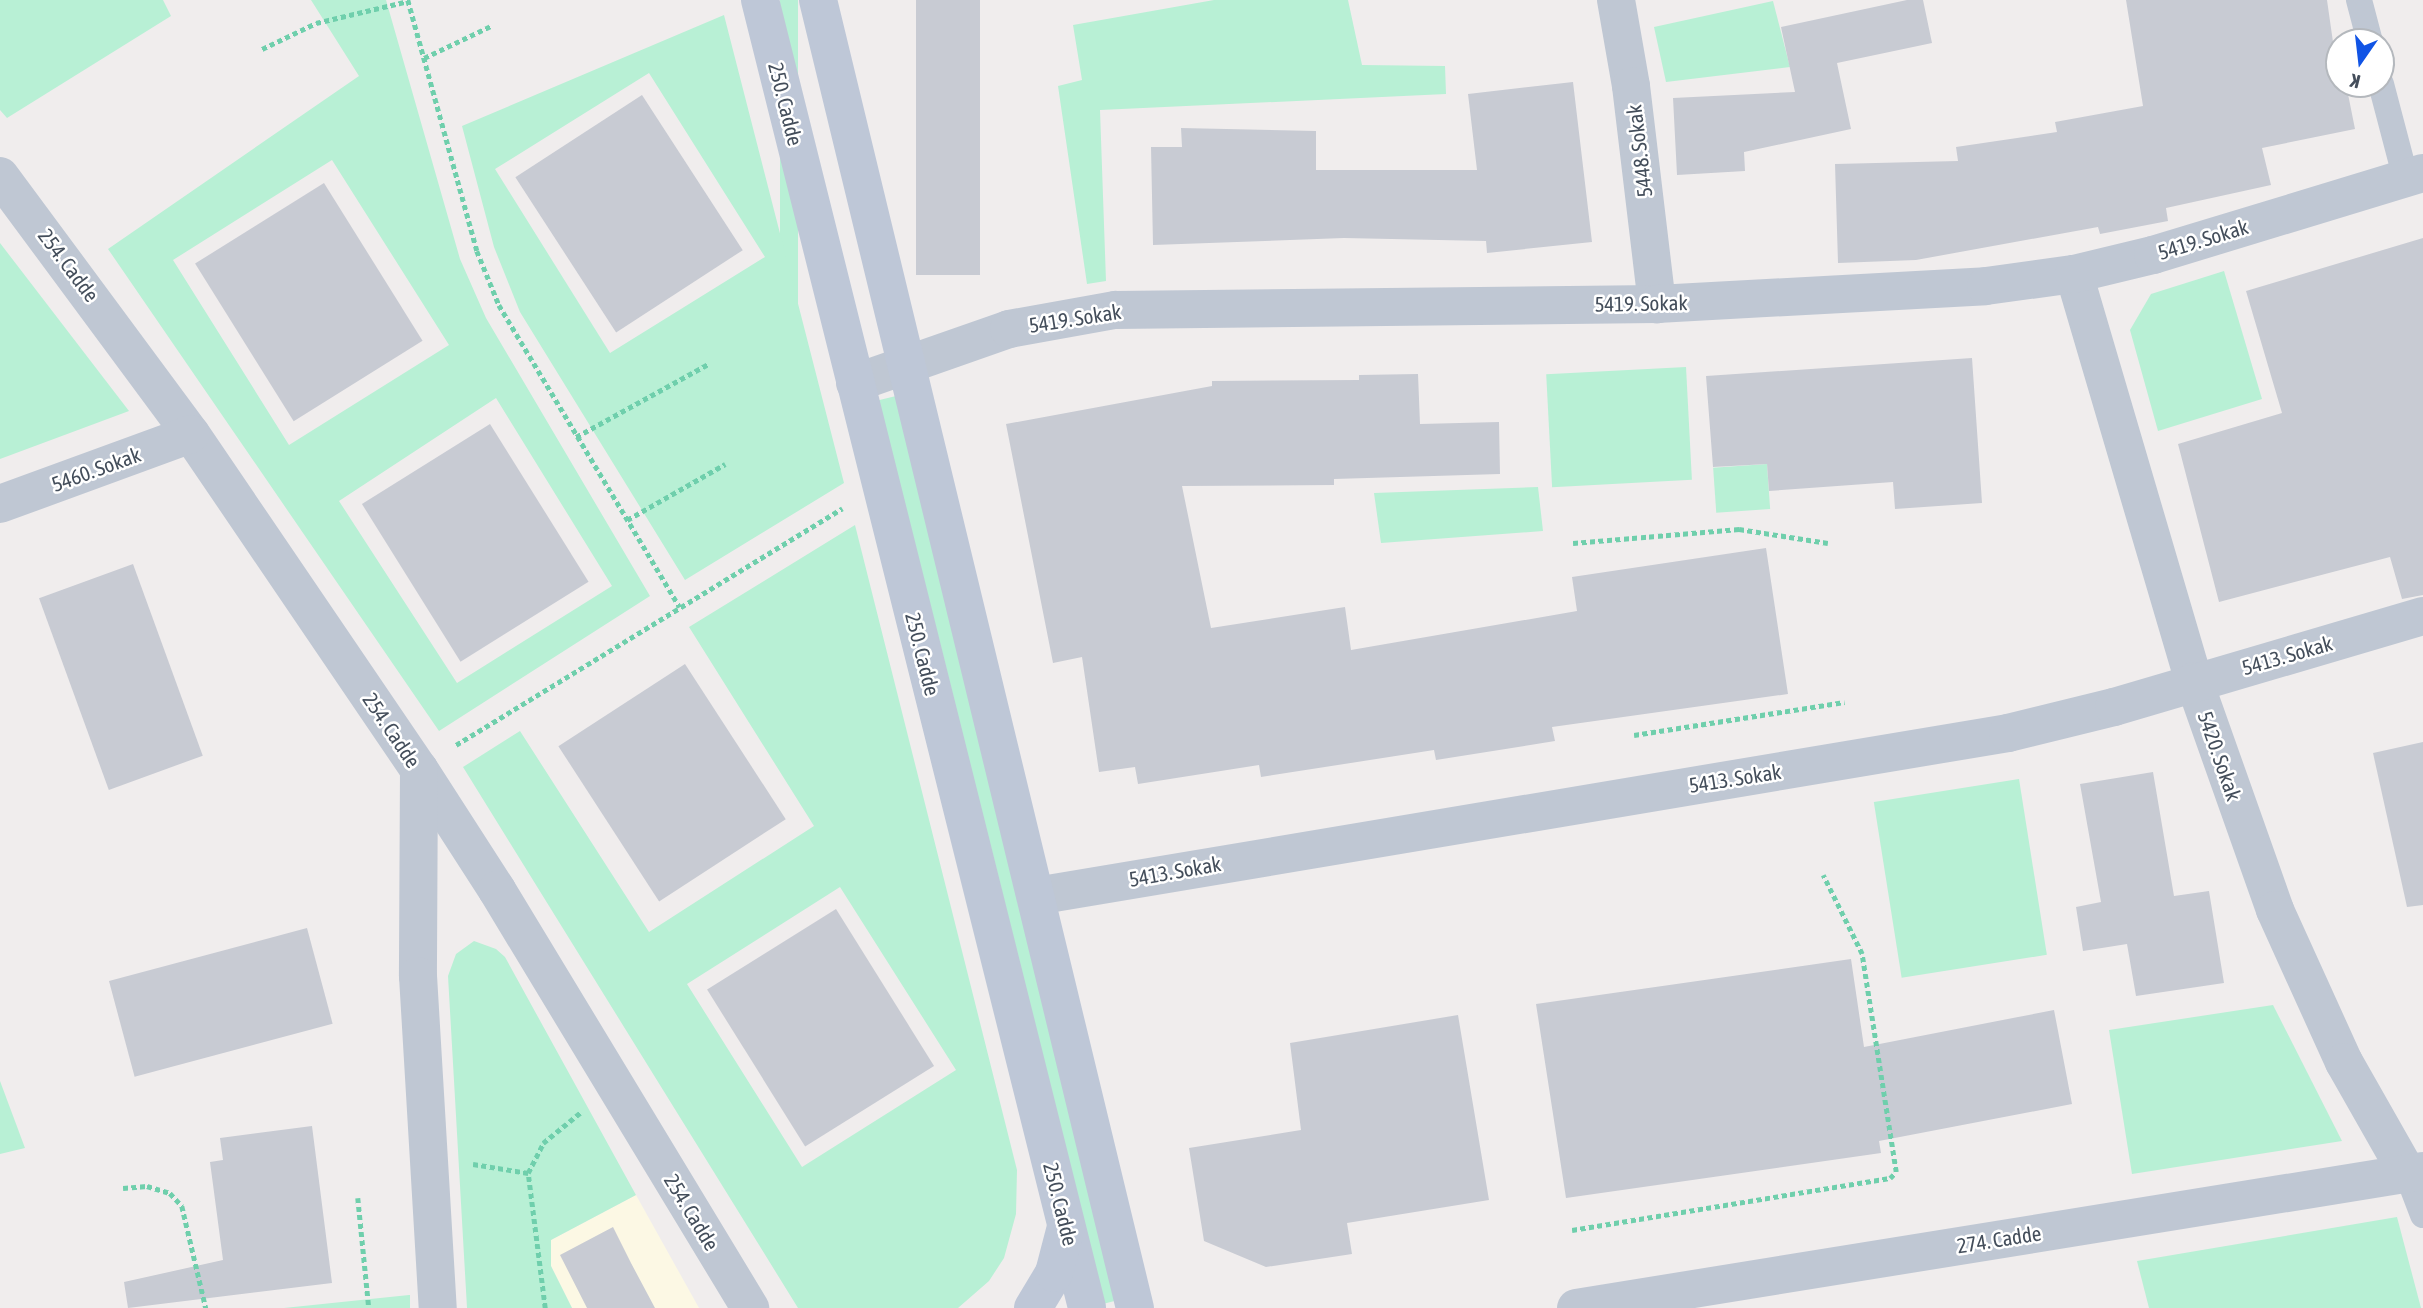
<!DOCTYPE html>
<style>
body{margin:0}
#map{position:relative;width:2423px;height:1308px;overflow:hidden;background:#f0eded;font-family:"Asap Condensed",sans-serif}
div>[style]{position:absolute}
.commercial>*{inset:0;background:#fcf8e4}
.green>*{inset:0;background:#b8f0d5;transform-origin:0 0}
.building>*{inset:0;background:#c8cbd3;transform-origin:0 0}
.path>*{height:4.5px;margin-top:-2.25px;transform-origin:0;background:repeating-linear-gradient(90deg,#6fcfac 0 5px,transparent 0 8.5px)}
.lane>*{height:26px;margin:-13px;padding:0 13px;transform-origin:13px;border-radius:13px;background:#bfc7d3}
.street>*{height:38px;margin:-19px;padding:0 19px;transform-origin:19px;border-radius:19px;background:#bfc7d3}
.secondary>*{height:38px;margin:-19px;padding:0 19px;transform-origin:19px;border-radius:19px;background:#bec7d7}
span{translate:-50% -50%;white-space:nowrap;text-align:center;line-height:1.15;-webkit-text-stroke:5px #fff;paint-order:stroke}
.street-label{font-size:21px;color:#444e5b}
.north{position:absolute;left:2325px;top:28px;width:70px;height:70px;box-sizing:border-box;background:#fff;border:2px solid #b4b8bd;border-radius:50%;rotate:194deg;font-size:19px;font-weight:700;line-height:28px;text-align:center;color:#444e5b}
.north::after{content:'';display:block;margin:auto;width:24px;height:32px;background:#1154e5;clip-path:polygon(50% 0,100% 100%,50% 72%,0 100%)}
</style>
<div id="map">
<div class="commercial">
<i style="clip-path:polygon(636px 1195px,699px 1308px,572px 1308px,551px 1266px,551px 1240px)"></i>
</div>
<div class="green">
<i style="clip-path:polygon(0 0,163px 0,171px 16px,7px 118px,0 110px)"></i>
<i style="clip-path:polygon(evenodd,311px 0,386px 0,460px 259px,486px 318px,650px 596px,439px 731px,108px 249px,359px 76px,311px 0,332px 160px,449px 345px,289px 445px,173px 260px,332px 160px,311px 0,496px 398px,612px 586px,457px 683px,339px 501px,496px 398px)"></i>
<i style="left:780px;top:0;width:18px;height:321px"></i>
<i style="clip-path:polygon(1214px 0,1348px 0,1362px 65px,1445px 66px,1446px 94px,1100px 110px,1106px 281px,1087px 284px,1058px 86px,1082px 80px,1073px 25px)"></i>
<i style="clip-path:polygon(1773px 1px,1790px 67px,1666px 82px,1654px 27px)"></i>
<i style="clip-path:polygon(evenodd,724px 15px,844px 483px,685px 580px,520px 312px,494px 247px,462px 126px,724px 15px,649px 73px,765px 257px,610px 353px,495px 169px,649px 73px)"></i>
<i style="clip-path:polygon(0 243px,129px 411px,0 459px)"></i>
<i style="clip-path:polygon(2224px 271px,2262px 399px,2158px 431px,2130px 330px,2151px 294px)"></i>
<i style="left:1686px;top:367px;width:113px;height:140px;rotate:87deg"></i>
<i style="left:896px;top:396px;width:931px;height:18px;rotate:76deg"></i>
<i style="left:1767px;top:464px;width:45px;height:54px;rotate:86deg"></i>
<i style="clip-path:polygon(1538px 487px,1543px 531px,1381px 543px,1374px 493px)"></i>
<i style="clip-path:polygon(evenodd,855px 525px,1017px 1170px,1016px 1214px,1004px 1258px,989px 1281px,958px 1308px,798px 1308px,463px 767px,520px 731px,649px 932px,814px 826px,689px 627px,855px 525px,840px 887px,956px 1070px,802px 1167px,687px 984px,840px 887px)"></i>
<i style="left:2019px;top:779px;width:178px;height:147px;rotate:81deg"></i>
<i style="clip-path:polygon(474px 941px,496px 949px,505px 957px,636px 1195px,551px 1240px,551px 1266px,572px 1308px,467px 1308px,448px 976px,456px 954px)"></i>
<i style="clip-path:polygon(2273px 1005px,2342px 1141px,2132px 1174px,2109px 1030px)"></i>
<i style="clip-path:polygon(0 1081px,25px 1148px,0 1154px)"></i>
<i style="clip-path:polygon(2397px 1217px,2421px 1308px,2149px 1308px,2137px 1261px)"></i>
<i style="clip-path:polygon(410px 1295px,410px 1308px,284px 1308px,409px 1295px)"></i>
</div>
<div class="building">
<i style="left:916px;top:0;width:64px;height:275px"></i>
<i style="clip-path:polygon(1907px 0,1923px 0,1932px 43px,1837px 63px,1851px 129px,1744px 152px,1745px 171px,1677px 175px,1673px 98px,1795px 92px,1781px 27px)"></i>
<i style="clip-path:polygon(2126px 0,2327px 0,2339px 84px,2346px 84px,2355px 129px,2262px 148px,2271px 185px,2166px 208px,2168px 221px,2100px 234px,2098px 227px,1916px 260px,1838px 263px,1835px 164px,1958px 161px,1956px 147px,2057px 132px,2055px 122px,2143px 106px)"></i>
<i style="clip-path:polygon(1573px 82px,1592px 242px,1487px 253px,1486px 241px,1344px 238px,1153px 245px,1151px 147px,1182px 147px,1181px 128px,1316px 131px,1316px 170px,1477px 170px,1468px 94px)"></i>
<i style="left:642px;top:95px;width:185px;height:151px;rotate:57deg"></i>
<i style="left:324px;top:183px;width:186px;height:152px;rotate:58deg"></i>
<i style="clip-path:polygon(2423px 238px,2423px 595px,2402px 599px,2390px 557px,2219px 602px,2178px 444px,2282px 413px,2246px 291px)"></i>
<i style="clip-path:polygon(1972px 358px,1982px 503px,1895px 509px,1893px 482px,1769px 491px,1767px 464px,1713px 467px,1706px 376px)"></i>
<i style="clip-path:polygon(1418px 374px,1420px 424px,1499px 422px,1500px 474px,1334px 479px,1334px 485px,1182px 486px,1211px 628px,1345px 607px,1351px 650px,1577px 611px,1572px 577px,1766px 548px,1788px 694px,1552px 727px,1555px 741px,1436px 760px,1434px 750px,1261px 777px,1259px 765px,1138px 784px,1135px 767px,1099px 772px,1082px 657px,1053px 663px,1006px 424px,1212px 386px,1212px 381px,1359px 380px,1359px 375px)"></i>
<i style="left:490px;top:424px;width:186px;height:151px;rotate:58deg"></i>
<i style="left:133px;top:564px;width:204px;height:100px;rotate:70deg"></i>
<i style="left:685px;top:664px;width:185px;height:151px;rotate:57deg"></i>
<i style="clip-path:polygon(2423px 742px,2423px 905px,2407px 907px,2373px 753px)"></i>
<i style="clip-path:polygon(2153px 772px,2174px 896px,2209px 891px,2224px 983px,2136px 996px,2127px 944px,2083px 951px,2076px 907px,2101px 902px,2080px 784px)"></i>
<i style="left:836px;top:909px;width:185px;height:152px;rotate:58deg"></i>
<i style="left:307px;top:928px;width:99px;height:205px;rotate:75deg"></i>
<i style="clip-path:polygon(1851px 959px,1864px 1047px,2054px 1010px,2072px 1104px,1879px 1141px,1881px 1153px,1566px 1198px,1536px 1004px)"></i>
<i style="clip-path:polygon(1458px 1015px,1489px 1200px,1347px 1223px,1352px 1254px,1266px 1267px,1204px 1241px,1189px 1148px,1301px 1130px,1290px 1043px)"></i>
<i style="clip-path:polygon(312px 1126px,332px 1283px,128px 1308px,124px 1282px,223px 1260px,210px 1162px,223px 1160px,220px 1138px)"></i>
<i style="clip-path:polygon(613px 1227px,631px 1263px,655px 1308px,587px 1308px,560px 1255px)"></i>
</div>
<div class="path">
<i style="left:408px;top:0;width:260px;rotate:74.6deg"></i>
<i style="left:477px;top:251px;width:58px;rotate:67.8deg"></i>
<i style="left:499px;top:305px;width:352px;rotate:59.1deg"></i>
<i style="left:262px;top:49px;width:60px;rotate:-25.7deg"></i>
<i style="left:316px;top:23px;width:95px;rotate:-13.4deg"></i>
<i style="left:424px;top:58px;width:74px;rotate:-25.5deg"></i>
<i style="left:576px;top:437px;width:151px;rotate:-28.9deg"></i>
<i style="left:627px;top:520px;width:113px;rotate:-29.7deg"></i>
<i style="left:1573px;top:543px;width:167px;rotate:-4.8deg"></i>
<i style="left:1739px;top:529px;width:90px;rotate:8.9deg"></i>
<i style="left:1634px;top:735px;width:213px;rotate:-8.9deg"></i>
<i style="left:456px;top:745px;width:453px;rotate:-31.5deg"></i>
<i style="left:473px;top:1164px;width:56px;rotate:9.3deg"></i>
<i style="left:123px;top:1188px;width:24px;rotate:-5deg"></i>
<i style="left:147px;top:1186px;width:24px;rotate:17deg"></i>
<i style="left:170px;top:1193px;width:18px;rotate:47deg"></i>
<i style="left:182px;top:1206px;width:105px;rotate:76.8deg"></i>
<i style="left:358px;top:1198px;width:111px;rotate:84.3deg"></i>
<i style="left:1572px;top:1230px;width:322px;rotate:-9.3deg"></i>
<i style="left:1890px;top:1178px;width:8px;rotate:-45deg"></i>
<i style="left:1896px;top:1172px;width:221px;rotate:-98.9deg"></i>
<i style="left:1862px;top:954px;width:88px;rotate:-116.3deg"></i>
<i style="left:545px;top:1308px;width:136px;rotate:-97.2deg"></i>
<i style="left:528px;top:1173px;width:34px;rotate:-63deg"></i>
<i style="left:543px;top:1143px;width:49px;rotate:-39.2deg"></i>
</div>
<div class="lane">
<i style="left:2359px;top:0;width:43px;rotate:75.3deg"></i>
<i style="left:2381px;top:84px;width:98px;rotate:75.3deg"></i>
<i style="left:2407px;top:1173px;width:45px;rotate:69.1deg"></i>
</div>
<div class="street">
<i style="left:1616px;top:0;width:87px;rotate:80.1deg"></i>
<i style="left:1631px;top:86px;width:220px;rotate:83.2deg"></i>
<i style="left:0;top:176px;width:321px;rotate:53.5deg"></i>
<i style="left:191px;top:434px;width:405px;rotate:55.8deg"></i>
<i style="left:419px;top:769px;width:144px;rotate:57.2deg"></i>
<i style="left:497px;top:890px;width:489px;rotate:58.8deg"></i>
<i style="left:2074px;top:274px;width:424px;rotate:73.6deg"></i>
<i style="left:2194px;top:681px;width:243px;rotate:70.5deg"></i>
<i style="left:2275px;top:910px;width:167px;rotate:65.6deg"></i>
<i style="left:2344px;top:1062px;width:128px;rotate:60.4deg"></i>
<i style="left:855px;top:383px;width:163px;rotate:-19.3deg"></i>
<i style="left:1009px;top:329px;width:108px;rotate:-10.2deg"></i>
<i style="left:1115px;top:310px;width:542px;rotate:-0.63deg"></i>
<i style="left:1657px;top:304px;width:329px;rotate:-3.1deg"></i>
<i style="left:1986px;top:286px;width:89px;rotate:-7.8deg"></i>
<i style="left:2074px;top:274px;width:81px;rotate:-13.5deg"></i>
<i style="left:2153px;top:255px;width:282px;rotate:-16.9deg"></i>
<i style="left:0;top:504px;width:203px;rotate:-20.1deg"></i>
<i style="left:419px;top:769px;width:207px;rotate:90.3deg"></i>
<i style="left:418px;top:976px;width:333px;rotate:86.6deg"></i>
<i style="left:1036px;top:896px;width:986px;rotate:-9.52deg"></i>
<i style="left:2008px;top:733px;width:109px;rotate:-13.8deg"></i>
<i style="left:2114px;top:707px;width:322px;rotate:-16.4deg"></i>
<i style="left:1576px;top:1308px;width:858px;rotate:-9.19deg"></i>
</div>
<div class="secondary">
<i style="left:760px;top:0;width:1348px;rotate:75.96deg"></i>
<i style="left:818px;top:0;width:1346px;rotate:76.38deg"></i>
<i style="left:1033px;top:1308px;width:41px;rotate:-59deg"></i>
<i style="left:1054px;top:1273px;width:48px;rotate:-75.4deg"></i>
</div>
<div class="street-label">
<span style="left:786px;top:104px;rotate:76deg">250. Cadde</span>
<span style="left:1639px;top:151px;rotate:-97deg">5448. Sokak</span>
<span style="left:2203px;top:239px;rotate:-17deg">5419. Sokak</span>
<span style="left:69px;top:265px;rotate:53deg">254. Cadde</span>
<span style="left:1641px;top:303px;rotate:-1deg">5419. Sokak</span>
<span style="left:1075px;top:318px;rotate:-9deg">5419. Sokak</span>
<span style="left:96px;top:469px;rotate:-20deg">5460. Sokak</span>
<span style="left:923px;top:654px;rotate:76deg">250. Cadde</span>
<span style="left:2287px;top:655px;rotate:-16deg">5413. Sokak</span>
<span style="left:392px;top:730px;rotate:56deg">254. Cadde</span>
<span style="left:2220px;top:756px;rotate:71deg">5420. Sokak</span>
<span style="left:1735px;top:778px;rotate:-9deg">5413. Sokak</span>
<span style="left:1175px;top:871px;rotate:-10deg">5413. Sokak</span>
<span style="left:1061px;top:1204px;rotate:76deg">250. Cadde</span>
<span style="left:692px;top:1212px;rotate:59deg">254. Cadde</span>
<span style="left:1999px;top:1239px;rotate:-9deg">274. Cadde</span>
</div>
<div class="north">K</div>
</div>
